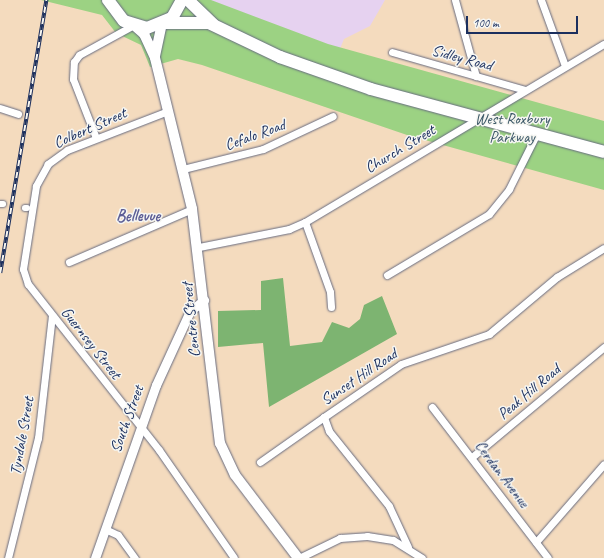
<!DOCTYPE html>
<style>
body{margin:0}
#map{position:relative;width:604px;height:558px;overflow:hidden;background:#f4dbbe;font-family:Caveat,sans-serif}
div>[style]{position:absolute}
.built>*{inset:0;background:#e6d2f0}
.green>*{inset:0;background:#9cd283}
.forest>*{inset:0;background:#7db471}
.roads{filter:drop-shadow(0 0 1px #676b80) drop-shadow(0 0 1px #676b80)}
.pedestrian>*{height:5.5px;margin:-2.75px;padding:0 2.75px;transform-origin:2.75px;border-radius:2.75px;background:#fff}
.minor>*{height:7px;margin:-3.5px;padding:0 3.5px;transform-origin:3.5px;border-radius:3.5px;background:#fff}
.tertiary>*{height:9px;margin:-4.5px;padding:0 4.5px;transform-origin:4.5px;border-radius:4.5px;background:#fff}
.secondary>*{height:10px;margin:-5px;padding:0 5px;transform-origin:5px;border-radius:5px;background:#fff}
.primary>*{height:12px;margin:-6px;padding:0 6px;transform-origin:6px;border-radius:6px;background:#fff}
.rail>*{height:3.5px;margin-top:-1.75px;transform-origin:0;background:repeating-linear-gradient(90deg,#f6f6f2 0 6px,#1b2f5e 0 12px);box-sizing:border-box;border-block:1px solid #1b2f5e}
span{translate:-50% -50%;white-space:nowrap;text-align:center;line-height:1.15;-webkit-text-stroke:3px #f6f6f2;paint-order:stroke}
.street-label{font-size:16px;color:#1b2f5e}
.park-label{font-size:16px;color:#3b5867}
.neighbourhood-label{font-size:17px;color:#5c5d95;font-weight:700}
.scale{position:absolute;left:466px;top:16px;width:112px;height:18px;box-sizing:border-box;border:2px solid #1b2f5e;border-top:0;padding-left:5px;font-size:12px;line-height:14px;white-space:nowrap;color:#1b2f5e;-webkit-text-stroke:3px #f6f6f2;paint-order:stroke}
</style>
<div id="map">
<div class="built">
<i style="clip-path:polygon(202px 0,385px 0,370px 26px,344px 39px,333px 66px)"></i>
</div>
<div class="green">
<i style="clip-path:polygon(41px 0,211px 0,328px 44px,604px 121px,604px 190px,407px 135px,202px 65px,178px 59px,150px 67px,141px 45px,116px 33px,102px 15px)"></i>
</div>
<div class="forest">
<i style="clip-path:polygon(283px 278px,290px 346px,322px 342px,332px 322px,349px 328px,360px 319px,364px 305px,382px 296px,397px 334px,269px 407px,263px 343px,218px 347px,218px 311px,261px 310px,261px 281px)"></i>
</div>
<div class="roads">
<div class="pedestrian">
<i style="left:0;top:204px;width:3px"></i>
<i style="left:25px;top:208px;width:2px"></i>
</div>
<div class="minor">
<i style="left:455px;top:0;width:79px;rotate:74.6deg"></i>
<i style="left:541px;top:0;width:70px;rotate:70deg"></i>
<i style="left:392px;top:52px;width:138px;rotate:15.9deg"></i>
<i style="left:0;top:108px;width:19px;rotate:18deg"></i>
<i style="left:168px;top:111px;width:108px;rotate:158.9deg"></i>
<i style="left:67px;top:150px;width:24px;rotate:144deg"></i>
<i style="left:48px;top:164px;width:25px;rotate:119deg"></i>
<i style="left:36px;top:186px;width:84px;rotate:98.9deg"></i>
<i style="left:23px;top:269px;width:16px;rotate:72deg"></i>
<i style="left:28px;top:284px;width:211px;rotate:51.7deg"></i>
<i style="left:159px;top:450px;width:131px;rotate:55.2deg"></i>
<i style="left:96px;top:138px;width:63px;rotate:-111.3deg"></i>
<i style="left:73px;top:79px;width:17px;rotate:-87deg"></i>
<i style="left:74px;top:62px;width:9px;rotate:-54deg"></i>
<i style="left:79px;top:55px;width:60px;rotate:-28.7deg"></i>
<i style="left:183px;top:169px;width:82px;rotate:-14deg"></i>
<i style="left:263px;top:149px;width:77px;rotate:-25.2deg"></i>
<i style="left:305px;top:222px;width:74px;rotate:70.3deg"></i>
<i style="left:330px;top:292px;width:15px;rotate:86deg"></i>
<i style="left:199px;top:247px;width:92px;rotate:-11.3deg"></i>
<i style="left:289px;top:229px;width:17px;rotate:-24deg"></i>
<i style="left:305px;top:222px;width:348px;rotate:-30.8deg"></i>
<i style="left:69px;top:262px;width:134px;rotate:-23.3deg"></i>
<i style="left:387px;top:275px;width:119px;rotate:-30.9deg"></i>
<i style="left:489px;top:214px;width:32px;rotate:-51deg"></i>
<i style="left:509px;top:189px;width:63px;rotate:-63.4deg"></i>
<i style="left:432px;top:407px;width:190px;rotate:52.5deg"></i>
<i style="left:472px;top:457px;width:172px;rotate:-39.8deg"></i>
<i style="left:260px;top:462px;width:78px;rotate:-35.1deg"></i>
<i style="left:105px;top:529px;width:14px;rotate:25deg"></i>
<i style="left:118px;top:535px;width:29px;rotate:54deg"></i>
<i style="left:536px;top:542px;width:103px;rotate:-48.9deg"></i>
<i style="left:408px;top:547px;width:45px;rotate:-114.9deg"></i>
<i style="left:389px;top:506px;width:96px;rotate:-128.7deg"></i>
<i style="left:329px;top:431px;width:15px;rotate:-110deg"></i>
<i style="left:324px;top:417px;width:93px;rotate:-34.5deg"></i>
<i style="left:401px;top:364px;width:93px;rotate:-18.8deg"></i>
<i style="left:489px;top:334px;width:89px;rotate:-40deg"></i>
<i style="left:557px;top:277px;width:55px;rotate:-31.7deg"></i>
<i style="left:8px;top:558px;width:124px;rotate:-76deg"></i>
<i style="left:38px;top:438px;width:123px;rotate:-83.5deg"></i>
<i style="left:299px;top:558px;width:46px;rotate:-26deg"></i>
<i style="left:340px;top:538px;width:27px;rotate:-4deg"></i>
<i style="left:367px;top:536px;width:26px;rotate:9deg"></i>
<i style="left:393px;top:540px;width:34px;rotate:32deg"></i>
</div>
<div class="tertiary">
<i style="left:95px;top:558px;width:183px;rotate:-70.6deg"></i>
<i style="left:156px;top:385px;width:81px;rotate:-65.3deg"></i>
<i style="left:190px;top:311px;width:18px;rotate:-38deg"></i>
</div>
<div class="secondary">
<i style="left:136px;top:27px;width:11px;rotate:41deg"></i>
<i style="left:144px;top:34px;width:26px;rotate:65deg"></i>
<i style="left:155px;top:58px;width:155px;rotate:76.2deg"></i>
<i style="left:192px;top:209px;width:236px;rotate:83.2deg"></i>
<i style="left:220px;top:443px;width:35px;rotate:65deg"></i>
<i style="left:235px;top:475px;width:104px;rotate:52.8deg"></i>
<i style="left:155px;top:56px;width:33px;rotate:-78deg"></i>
</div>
<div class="primary">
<i style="left:108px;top:0;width:26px;rotate:53deg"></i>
<i style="left:124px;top:21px;width:24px;rotate:17deg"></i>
<i style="left:147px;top:28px;width:27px;rotate:-22deg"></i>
<i style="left:172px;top:18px;width:21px;rotate:-61deg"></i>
<i style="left:188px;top:0;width:35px;rotate:44deg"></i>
<i style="left:164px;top:23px;width:45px"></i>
<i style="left:209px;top:23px;width:79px;rotate:25.6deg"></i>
<i style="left:280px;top:57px;width:96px;rotate:19.4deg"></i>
<i style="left:371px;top:89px;width:241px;rotate:15.1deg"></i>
</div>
</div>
<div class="rail">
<i style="left:0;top:273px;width:277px;rotate:-80.4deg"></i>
</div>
<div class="street-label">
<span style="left:462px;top:58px;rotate:15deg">Sidley Road</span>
<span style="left:90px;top:128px;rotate:-24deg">Colbert Street</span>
<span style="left:255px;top:135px;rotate:-20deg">Cefalo Road</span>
<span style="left:400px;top:149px;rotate:-31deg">Church Street</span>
<span style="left:191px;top:320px;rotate:-96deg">Centre Street</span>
<span style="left:91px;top:343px;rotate:52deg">Guernsey Street</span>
<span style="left:359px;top:377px;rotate:-34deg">Sunset Hill Road</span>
<span style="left:529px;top:392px;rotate:-40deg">Peak Hill Road</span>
<span style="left:127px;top:419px;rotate:-70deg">South Street</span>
<span style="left:22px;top:436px;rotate:-80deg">Tyndale Street</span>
<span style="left:502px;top:474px;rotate:53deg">Cerdan Avenue</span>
</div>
<div class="park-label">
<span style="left:512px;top:128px">West Roxbury<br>Parkway</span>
</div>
<div class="neighbourhood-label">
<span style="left:138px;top:216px">Bellevue</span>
</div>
<div class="scale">100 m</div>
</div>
